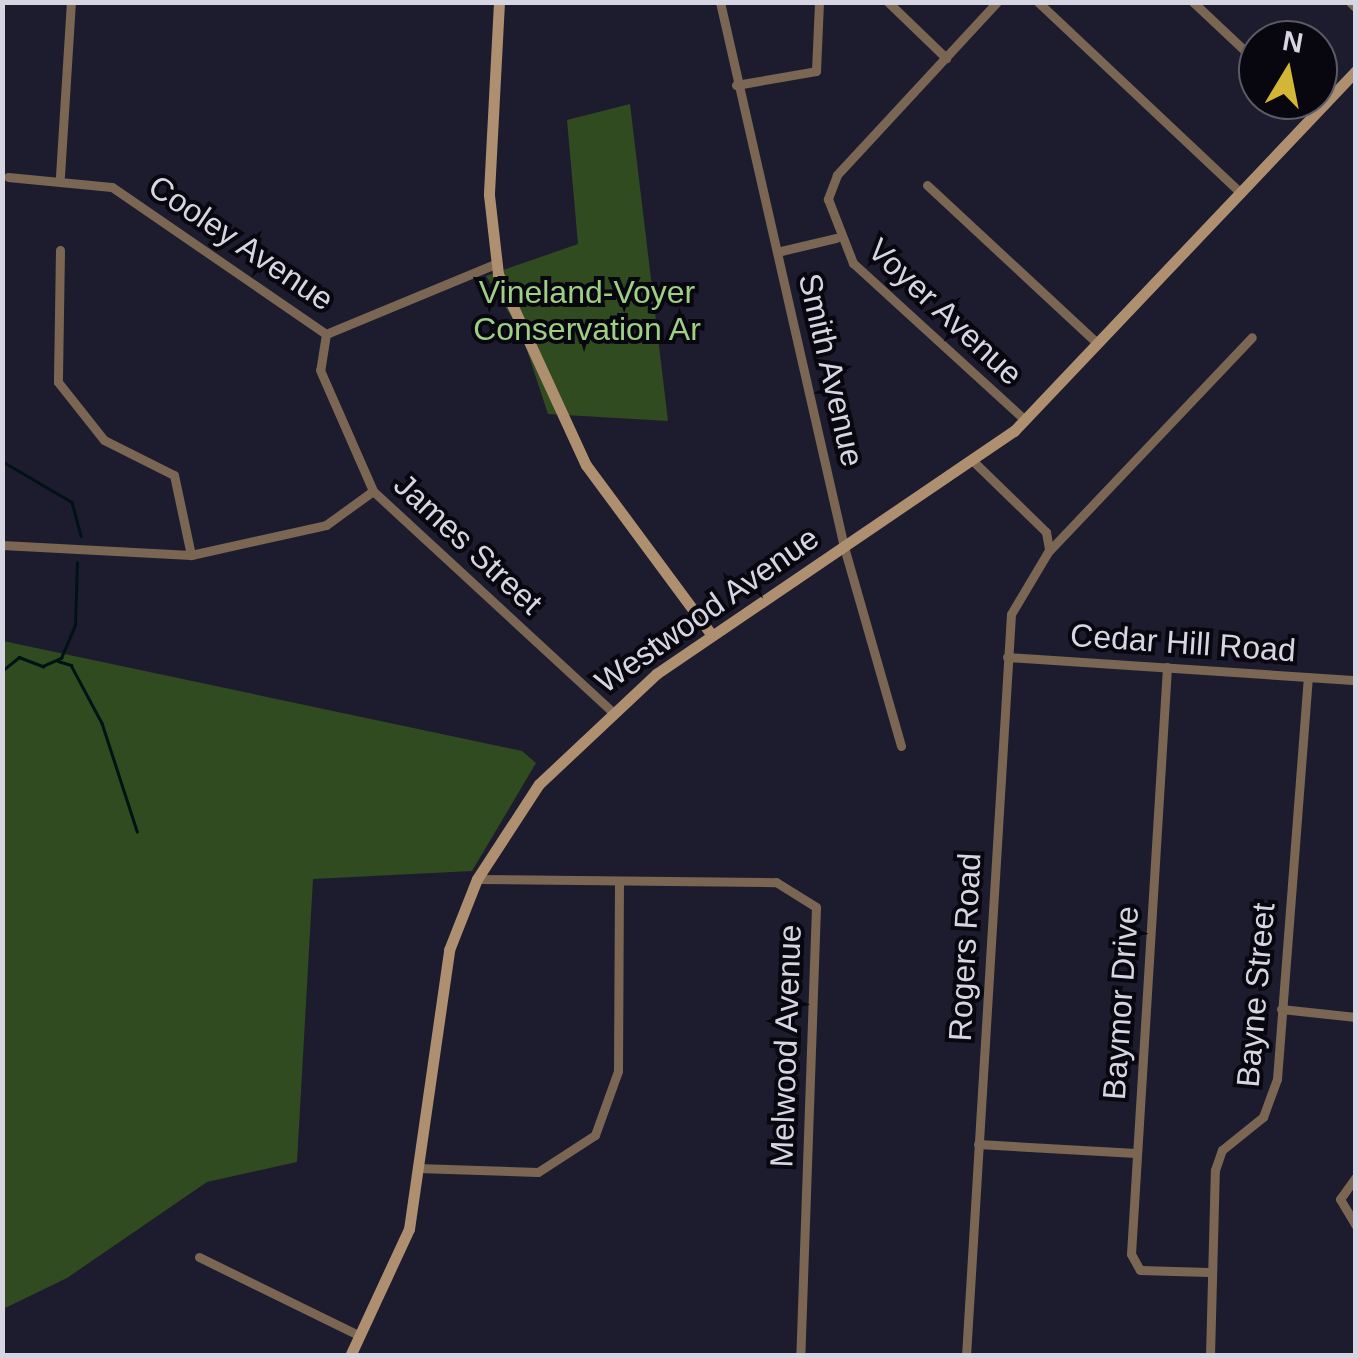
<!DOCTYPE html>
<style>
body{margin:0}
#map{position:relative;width:1358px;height:1358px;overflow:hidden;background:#1d1c2e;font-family:Arial,sans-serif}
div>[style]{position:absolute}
.green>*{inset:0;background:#304b1f}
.stream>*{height:2.5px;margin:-1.25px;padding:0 1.25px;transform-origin:1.25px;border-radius:1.25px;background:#001216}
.street>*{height:9px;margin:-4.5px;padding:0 4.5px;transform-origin:4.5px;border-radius:4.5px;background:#7a6653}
.secondary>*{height:11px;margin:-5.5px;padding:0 5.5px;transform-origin:5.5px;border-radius:5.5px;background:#ae8f70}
span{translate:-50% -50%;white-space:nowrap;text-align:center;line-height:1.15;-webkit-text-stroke:8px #08070f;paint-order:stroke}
.street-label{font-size:32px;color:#d6d6e3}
.park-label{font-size:32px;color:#9ecf84}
.frame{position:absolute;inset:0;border:5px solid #d6d6e3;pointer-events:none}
.north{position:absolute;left:1238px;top:20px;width:100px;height:100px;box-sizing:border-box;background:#08070f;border:2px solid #5a5a64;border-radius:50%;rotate:10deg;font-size:28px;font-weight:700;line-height:40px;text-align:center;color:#d6d6e3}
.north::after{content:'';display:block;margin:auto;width:35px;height:45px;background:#d3b635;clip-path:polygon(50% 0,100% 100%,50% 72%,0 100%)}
</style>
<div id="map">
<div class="green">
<i style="clip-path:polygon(630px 104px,668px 421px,548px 414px,521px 332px,486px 276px,578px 244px,567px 120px)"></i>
<i style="clip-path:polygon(3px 641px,522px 751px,536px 763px,472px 871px,313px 879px,297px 1162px,207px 1182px,67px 1278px,3px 1309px)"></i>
</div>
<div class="stream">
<i style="left:2px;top:461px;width:81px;rotate:30.4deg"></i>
<i style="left:72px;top:502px;width:35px;rotate:75deg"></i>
<i style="left:58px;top:661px;width:14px;rotate:17deg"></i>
<i style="left:71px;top:665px;width:66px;rotate:61.9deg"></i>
<i style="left:102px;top:723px;width:114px;rotate:72deg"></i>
<i style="left:2px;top:671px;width:22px;rotate:-39deg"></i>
<i style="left:19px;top:657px;width:26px;rotate:21deg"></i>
<i style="left:43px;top:666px;width:20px;rotate:-24deg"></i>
<i style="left:61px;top:658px;width:36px;rotate:-67deg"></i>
<i style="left:75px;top:625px;width:62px;rotate:-88.2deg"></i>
</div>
<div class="street">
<i style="left:720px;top:2px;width:559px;rotate:77.18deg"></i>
<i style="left:844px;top:547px;width:207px;rotate:74deg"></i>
<i style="left:888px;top:2px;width:81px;rotate:44deg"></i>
<i style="left:997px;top:2px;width:236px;rotate:132.8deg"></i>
<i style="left:837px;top:175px;width:26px;rotate:111deg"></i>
<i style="left:828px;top:199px;width:69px;rotate:68.7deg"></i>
<i style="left:853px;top:263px;width:233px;rotate:42.4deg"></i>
<i style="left:1038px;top:2px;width:279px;rotate:43.3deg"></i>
<i style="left:1193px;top:2px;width:89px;rotate:43.2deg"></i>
<i style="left:1350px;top:2px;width:8px;rotate:45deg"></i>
<i style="left:736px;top:85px;width:81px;rotate:-9.9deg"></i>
<i style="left:816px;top:71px;width:69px;rotate:-87.5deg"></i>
<i style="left:1299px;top:100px;width:21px;rotate:43deg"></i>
<i style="left:60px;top:176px;width:174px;rotate:-86.4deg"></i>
<i style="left:8px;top:177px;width:104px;rotate:5.5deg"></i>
<i style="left:112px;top:187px;width:260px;rotate:34.5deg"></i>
<i style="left:326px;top:334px;width:183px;rotate:-22.5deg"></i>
<i style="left:927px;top:185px;width:233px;rotate:42.9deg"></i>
<i style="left:60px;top:250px;width:132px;rotate:90.9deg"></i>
<i style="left:58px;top:382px;width:74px;rotate:51.6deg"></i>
<i style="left:104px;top:440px;width:78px;rotate:26.6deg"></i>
<i style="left:174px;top:475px;width:82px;rotate:78deg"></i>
<i style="left:777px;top:252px;width:61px;rotate:-13.3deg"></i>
<i style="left:326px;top:334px;width:36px;rotate:99deg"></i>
<i style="left:320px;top:370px;width:132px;rotate:66.3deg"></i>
<i style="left:373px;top:491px;width:323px;rotate:42.7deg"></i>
<i style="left:973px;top:461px;width:102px;rotate:44.2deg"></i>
<i style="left:1046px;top:532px;width:17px;rotate:80deg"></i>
<i style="left:2px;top:545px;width:189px;rotate:3deg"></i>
<i style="left:191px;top:555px;width:138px;rotate:-12.5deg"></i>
<i style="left:326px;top:525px;width:58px;rotate:-35.9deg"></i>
<i style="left:1007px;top:657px;width:350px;rotate:3.8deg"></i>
<i style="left:1167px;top:667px;width:588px;rotate:93.51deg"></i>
<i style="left:1131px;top:1254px;width:18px;rotate:61deg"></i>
<i style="left:1140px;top:1270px;width:68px;rotate:1.7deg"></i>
<i style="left:477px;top:879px;width:299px;rotate:0.6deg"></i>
<i style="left:776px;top:882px;width:47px;rotate:32deg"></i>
<i style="left:816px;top:907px;width:449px;rotate:92deg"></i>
<i style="left:1281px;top:1009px;width:75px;rotate:6.1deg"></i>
<i style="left:978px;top:1144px;width:158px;rotate:3.3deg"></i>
<i style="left:417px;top:1168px;width:121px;rotate:1.9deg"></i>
<i style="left:538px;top:1172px;width:68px;rotate:-33deg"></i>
<i style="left:595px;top:1135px;width:68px;rotate:-70.2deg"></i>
<i style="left:618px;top:1071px;width:188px;rotate:-89.7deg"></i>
<i style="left:1356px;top:1177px;width:27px;rotate:126deg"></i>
<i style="left:1340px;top:1199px;width:31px;rotate:59deg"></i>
<i style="left:199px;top:1257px;width:179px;rotate:26.1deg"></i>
<i style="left:966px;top:1356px;width:743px;rotate:-86.53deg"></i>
<i style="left:1011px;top:614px;width:72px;rotate:-59.2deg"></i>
<i style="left:1048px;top:552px;width:296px;rotate:-46.5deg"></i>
<i style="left:1210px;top:1356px;width:186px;rotate:-88.5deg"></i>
<i style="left:1215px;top:1170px;width:21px;rotate:-71deg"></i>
<i style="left:1222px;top:1150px;width:53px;rotate:-38.8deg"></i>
<i style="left:1263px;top:1117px;width:40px;rotate:-69.8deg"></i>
<i style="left:1277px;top:1079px;width:403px;rotate:-85.6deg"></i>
</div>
<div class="secondary">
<i style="left:499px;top:2px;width:193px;rotate:93deg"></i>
<i style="left:489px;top:195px;width:80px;rotate:83.5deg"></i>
<i style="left:498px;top:274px;width:210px;rotate:65.3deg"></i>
<i style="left:586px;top:465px;width:212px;rotate:53.5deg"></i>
<i style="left:350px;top:1356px;width:140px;rotate:-65.1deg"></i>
<i style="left:409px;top:1229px;width:282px;rotate:-81.8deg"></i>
<i style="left:449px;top:950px;width:76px;rotate:-68.5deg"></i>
<i style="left:477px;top:879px;width:113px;rotate:-56.9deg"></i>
<i style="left:539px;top:784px;width:161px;rotate:-43.2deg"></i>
<i style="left:656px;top:674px;width:433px;rotate:-34.2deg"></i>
<i style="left:1014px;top:431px;width:497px;rotate:-46.5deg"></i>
</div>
<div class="street-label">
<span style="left:241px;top:243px;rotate:34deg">Cooley Avenue</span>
<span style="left:945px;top:312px;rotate:43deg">Voyer Avenue</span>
<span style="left:831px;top:370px;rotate:77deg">Smith Avenue</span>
<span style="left:468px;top:544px;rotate:43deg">James Street</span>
<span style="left:707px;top:610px;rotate:-35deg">Westwood Avenue</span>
<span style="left:1183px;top:643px;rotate:4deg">Cedar Hill Road</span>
<span style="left:965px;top:947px;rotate:-87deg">Rogers Road</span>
<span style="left:1256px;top:995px;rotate:-85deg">Bayne Street</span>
<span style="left:1121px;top:1003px;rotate:-86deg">Baymor Drive</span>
<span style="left:786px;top:1046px;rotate:-88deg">Melwood Avenue</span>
</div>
<div class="park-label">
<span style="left:587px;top:311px">Vineland-Voyer<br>Conservation Ar</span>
</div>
<div class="frame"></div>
<div class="north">N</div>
</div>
